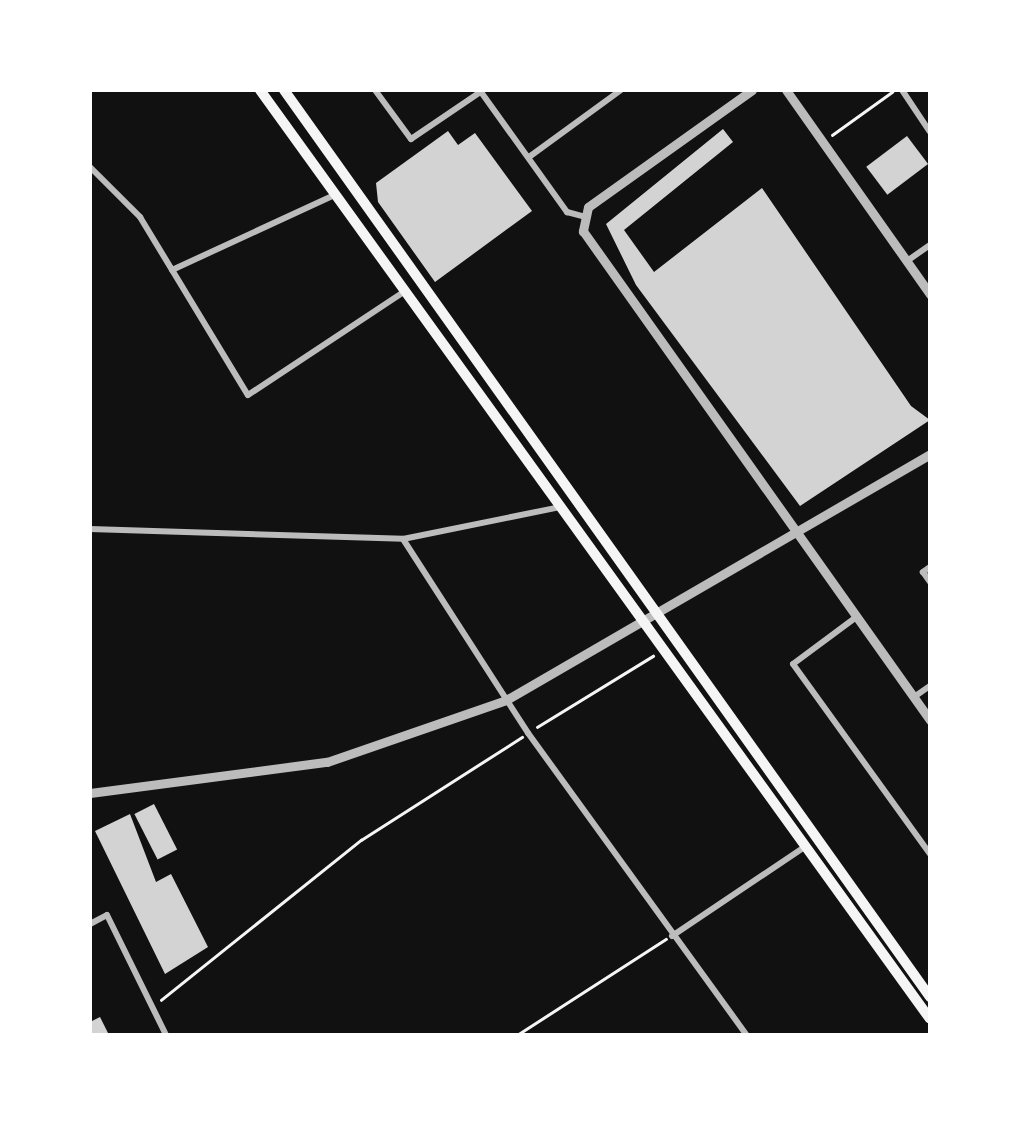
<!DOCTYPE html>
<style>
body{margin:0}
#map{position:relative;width:1020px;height:1125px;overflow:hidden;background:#111;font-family:Poppins,sans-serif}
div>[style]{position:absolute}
.building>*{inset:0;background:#d3d3d3;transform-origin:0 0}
.path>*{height:2.5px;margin:-1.25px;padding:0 1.25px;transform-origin:1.25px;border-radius:1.25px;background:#f5f5f5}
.minor>*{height:6px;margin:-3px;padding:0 3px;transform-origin:3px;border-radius:3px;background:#bcbcbc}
.tertiary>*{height:9px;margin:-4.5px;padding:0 4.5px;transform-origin:4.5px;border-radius:4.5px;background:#bcbcbc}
.secondary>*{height:10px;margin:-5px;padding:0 5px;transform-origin:5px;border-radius:5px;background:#f5f5f5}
span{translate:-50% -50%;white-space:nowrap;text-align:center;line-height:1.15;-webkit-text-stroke:10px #fff;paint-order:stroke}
.frame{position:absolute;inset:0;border:92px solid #fff;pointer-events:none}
</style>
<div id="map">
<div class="building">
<i style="clip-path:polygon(723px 129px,733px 142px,624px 230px,654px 272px,762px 188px,911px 406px,930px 420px,800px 506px,636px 285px,606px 224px)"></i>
<i style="clip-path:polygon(448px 131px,458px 145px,475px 133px,532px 211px,435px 282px,378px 202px,376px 183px)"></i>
<i style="left:907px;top:136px;width:35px;height:51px;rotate:53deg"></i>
<i style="left:154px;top:804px;width:51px;height:22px;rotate:63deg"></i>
<i style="clip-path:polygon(130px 814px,156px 882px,171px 874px,208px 947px,165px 974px,95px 831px)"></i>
<i style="clip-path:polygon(100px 1017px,109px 1035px,90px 1035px,90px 1022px)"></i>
</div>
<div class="path">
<i style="left:832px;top:135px;width:74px;rotate:-35.6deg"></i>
<i style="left:537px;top:727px;width:136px;rotate:-31.5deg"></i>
<i style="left:161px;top:1000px;width:256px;rotate:-38.7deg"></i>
<i style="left:361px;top:840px;width:191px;rotate:-32.6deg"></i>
<i style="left:517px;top:1035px;width:177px;rotate:-32.8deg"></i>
</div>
<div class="minor">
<i style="left:375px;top:90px;width:61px;rotate:53.7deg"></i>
<i style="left:411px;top:139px;width:86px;rotate:-34.1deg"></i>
<i style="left:902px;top:90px;width:50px;rotate:56.3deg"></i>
<i style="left:481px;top:92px;width:148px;rotate:54.4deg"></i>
<i style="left:567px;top:212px;width:16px;rotate:15deg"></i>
<i style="left:529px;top:157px;width:114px;rotate:-36.1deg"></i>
<i style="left:90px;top:167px;width:71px;rotate:45deg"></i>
<i style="left:140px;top:217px;width:208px;rotate:58.8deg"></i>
<i style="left:248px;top:395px;width:188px;rotate:-33.5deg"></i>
<i style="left:907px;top:261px;width:28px;rotate:-35deg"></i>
<i style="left:172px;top:270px;width:179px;rotate:-24.8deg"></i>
<i style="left:90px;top:529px;width:313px;rotate:1.8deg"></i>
<i style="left:403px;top:539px;width:160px;rotate:-11.5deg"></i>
<i style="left:403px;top:539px;width:231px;rotate:57.2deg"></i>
<i style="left:528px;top:733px;width:373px;rotate:54.1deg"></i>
<i style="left:930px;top:567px;width:9px;rotate:144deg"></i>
<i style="left:923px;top:572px;width:12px;rotate:55deg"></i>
<i style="left:855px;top:618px;width:77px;rotate:143.4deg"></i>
<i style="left:793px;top:664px;width:234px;rotate:54.2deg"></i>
<i style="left:914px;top:697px;width:19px;rotate:-35deg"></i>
<i style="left:90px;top:924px;width:19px;rotate:-28deg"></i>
<i style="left:107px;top:915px;width:134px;rotate:63.8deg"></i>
<i style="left:672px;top:936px;width:161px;rotate:-33.9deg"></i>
</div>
<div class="tertiary">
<i style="left:752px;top:90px;width:201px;rotate:144.5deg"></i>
<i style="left:588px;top:207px;width:25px;rotate:102deg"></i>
<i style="left:583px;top:231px;width:600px;rotate:54.64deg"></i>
<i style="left:786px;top:90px;width:250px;rotate:54.8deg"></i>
<i style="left:90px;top:793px;width:239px;rotate:-7.5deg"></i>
<i style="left:327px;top:762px;width:189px;rotate:-19.1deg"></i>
<i style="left:506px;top:700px;width:490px;rotate:-30.1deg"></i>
</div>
<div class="secondary">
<i style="left:260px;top:90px;width:1145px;rotate:54.2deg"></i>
<i style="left:284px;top:90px;width:1114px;rotate:54.54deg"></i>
</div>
<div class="frame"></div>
</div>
